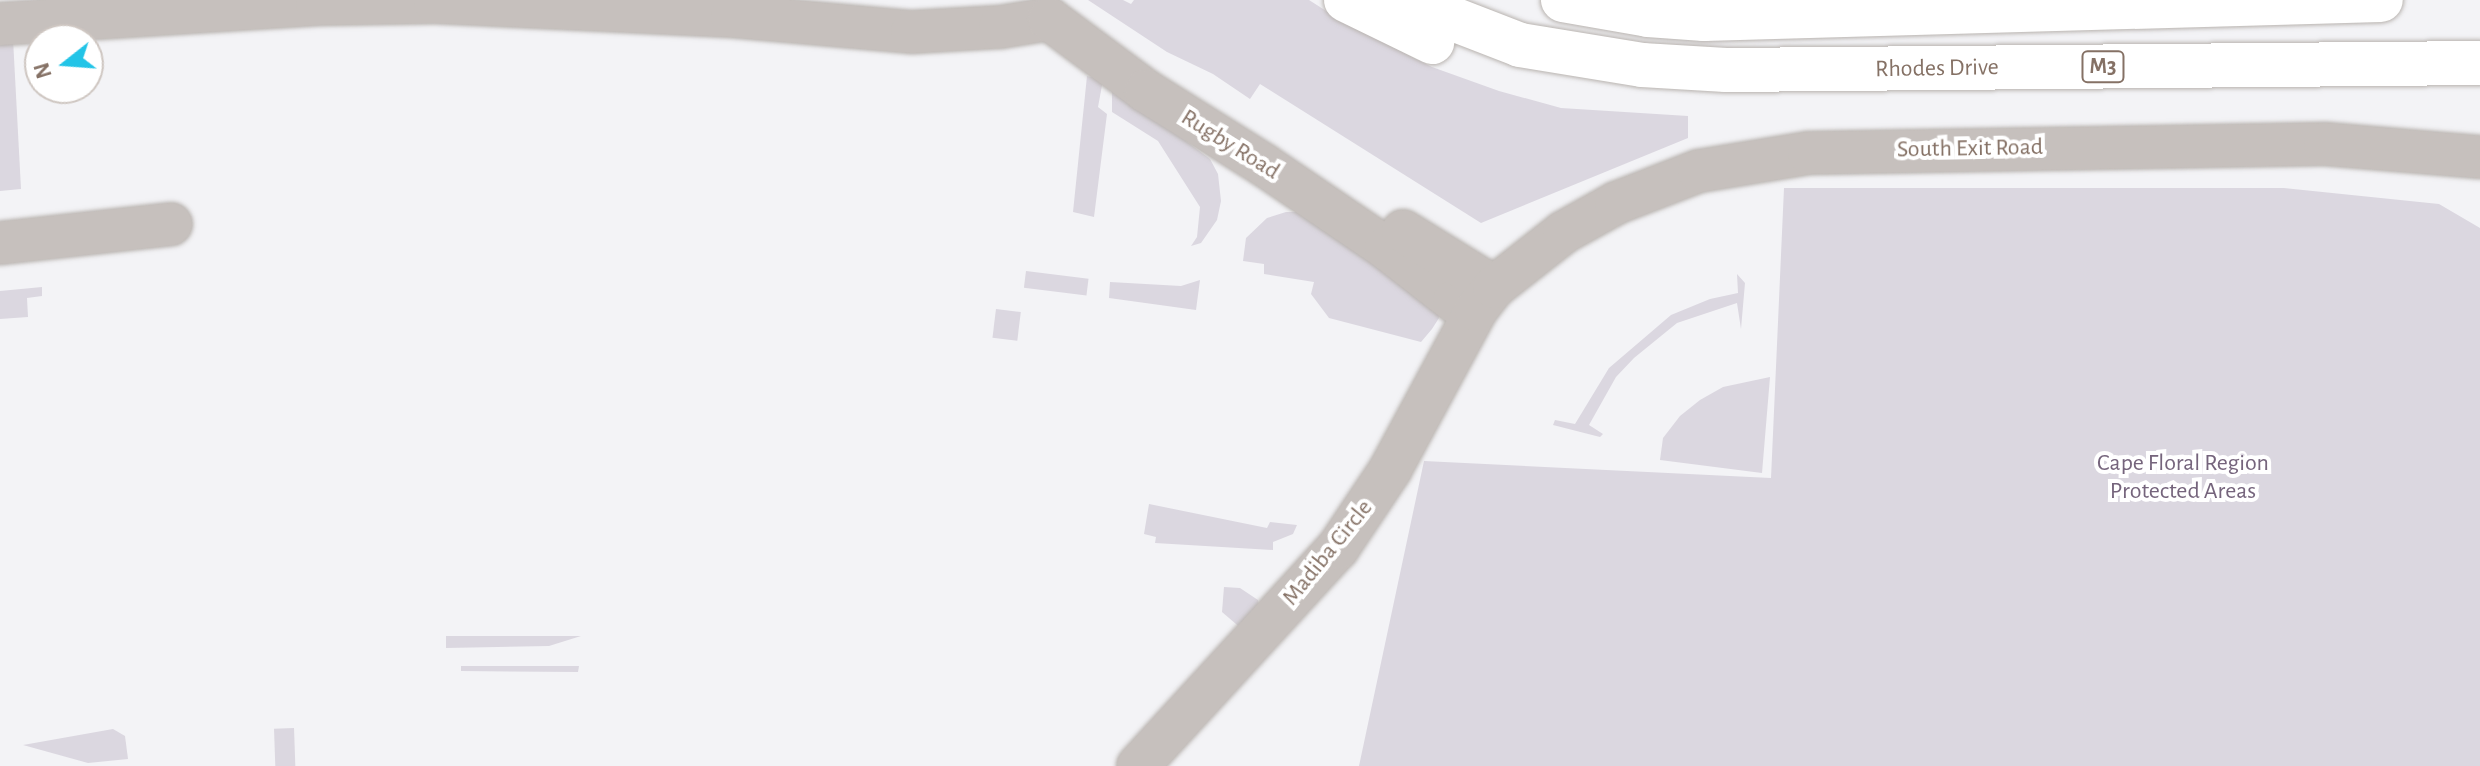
<!DOCTYPE html>
<style>
body{margin:0}
#map{position:relative;width:2480px;height:766px;overflow:hidden;background:#f3f3f6;font-family:"Alegreya Sans",sans-serif}
div>[style]{position:absolute}
.green>*{inset:0;background:#dbd7e0;transform-origin:0 0}
.roads{filter:drop-shadow(0 0 2px #b9b4b0) drop-shadow(0 0 2px #b9b4b0)}
.minor>*{height:42px;margin:-21px;padding:0 21px;transform-origin:21px;border-radius:21px;background:#c6c0bd}
.highway>*{height:44px;margin:-22px;padding:0 22px;transform-origin:22px;border-radius:22px;background:#fff}
span{translate:-50% -50%;white-space:nowrap;text-align:center;line-height:1.15;-webkit-text-stroke:8px #fff;paint-order:stroke}
.shield-label span{padding:2px 6px;background:#fff;border:2px solid;border-radius:6px;-webkit-text-stroke-width:0}
.shield-label{font-size:22px;color:#857165;font-weight:700}
.street-label{font-size:24px;color:#857165}
.park-label{font-size:24px;color:#75647c}
.north{position:absolute;left:24px;top:24px;width:80px;height:80px;box-sizing:border-box;background:#fff;border:2px solid #cec6c1;border-radius:50%;rotate:253deg;font-size:22px;font-weight:700;line-height:32px;text-align:center;color:#857165}
.north::after{content:'';display:block;margin:auto;width:28px;height:36px;background:#22c4e7;clip-path:polygon(50% 0,100% 100%,50% 72%,0 100%)}
</style>
<div id="map">
<div class="green">
<i style="clip-path:polygon(1088px 0,1123px 0,1131px 4px,1134px 0,1309px 0,1345px 23px,1432px 67px,1499px 91px,1561px 108px,1688px 116px,1688px 138px,1481px 223px,1260px 84px,1250px 99px,1213px 74px,1167px 52px)"></i>
<i style="clip-path:polygon(13px 39px,21px 189px,0 191px,0 40px)"></i>
<i style="clip-path:polygon(1087px 76px,1103px 80px,1098px 107px,1107px 114px,1094px 217px,1073px 212px)"></i>
<i style="clip-path:polygon(1112px 86px,1210px 159px,1218px 174px,1221px 201px,1217px 220px,1201px 243px,1191px 246px,1197px 237px,1200px 207px,1158px 141px,1112px 112px)"></i>
<i style="clip-path:polygon(1784px 188px,2284px 188px,2439px 204px,2480px 228px,2480px 766px,1359px 766px,1424px 461px,1771px 478px)"></i>
<i style="clip-path:polygon(1286px 212px,1305px 212px,1438px 309px,1439px 318px,1432px 329px,1421px 342px,1329px 318px,1311px 294px,1314px 282px,1264px 274px,1264px 264px,1243px 261px,1246px 238px,1267px 218px)"></i>
<i style="left:1026px;top:271px;width:63px;height:17px;rotate:7deg"></i>
<i style="clip-path:polygon(1737px 274px,1745px 283px,1741px 329px,1737px 303px,1677px 323px,1634px 358px,1616px 377px,1589px 425px,1603px 434px,1600px 437px,1553px 425px,1555px 420px,1575px 424px,1609px 368px,1671px 315px,1710px 299px,1738px 293px)"></i>
<i style="clip-path:polygon(1200px 280px,1196px 310px,1109px 298px,1110px 282px,1181px 286px)"></i>
<i style="clip-path:polygon(42px 287px,42px 296px,27px 298px,28px 317px,0 319px,0 291px)"></i>
<i style="left:996px;top:309px;width:25px;height:29px;rotate:7deg"></i>
<i style="clip-path:polygon(1770px 377px,1762px 473px,1660px 460px,1663px 438px,1680px 416px,1700px 400px,1723px 387px)"></i>
<i style="clip-path:polygon(1149px 504px,1267px 528px,1270px 522px,1297px 525px,1293px 534px,1273px 542px,1273px 550px,1155px 543px,1156px 537px,1144px 534px)"></i>
<i style="clip-path:polygon(1224px 587px,1240px 588px,1258px 600px,1259px 608px,1243px 630px,1222px 612px)"></i>
<i style="clip-path:polygon(446px 636px,581px 636px,549px 646px,446px 648px)"></i>
<i style="clip-path:polygon(461px 666px,579px 666px,578px 672px,461px 671px)"></i>
<i style="left:294px;top:728px;width:38px;height:20px;rotate:88deg"></i>
<i style="clip-path:polygon(113px 729px,125px 736px,128px 759px,88px 763px,23px 745px)"></i>
</div>
<div class="roads">
<div class="minor">
<i style="left:0;top:24px;width:318px;rotate:-3.6deg"></i>
<i style="left:317px;top:4px;width:118px;rotate:-1deg"></i>
<i style="left:435px;top:2px;width:297px;rotate:2.7deg"></i>
<i style="left:732px;top:16px;width:181px;rotate:5.1deg"></i>
<i style="left:912px;top:32px;width:88px;rotate:-3.3deg"></i>
<i style="left:1000px;top:27px;width:50px;rotate:-9.3deg"></i>
<i style="left:1049px;top:19px;width:121px;rotate:36.6deg"></i>
<i style="left:1146px;top:91px;width:139px;rotate:32.1deg"></i>
<i style="left:1264px;top:165px;width:148px;rotate:34.2deg"></i>
<i style="left:1386px;top:248px;width:86px;rotate:37.9deg"></i>
<i style="left:1454px;top:301px;width:24px;rotate:22deg"></i>
<i style="left:1403px;top:231px;width:107px;rotate:31.6deg"></i>
<i style="left:0;top:243px;width:172px;rotate:-6.3deg"></i>
<i style="left:1138px;top:766px;width:296px;rotate:-47.5deg"></i>
<i style="left:1338px;top:548px;width:94px;rotate:-56.3deg"></i>
<i style="left:1390px;top:470px;width:182px;rotate:-61.7deg"></i>
<i style="left:1476px;top:310px;width:29px;rotate:-52deg"></i>
<i style="left:1494px;top:287px;width:89px;rotate:-38.2deg"></i>
<i style="left:1564px;top:232px;width:60px;rotate:-29.1deg"></i>
<i style="left:1616px;top:203px;width:89px;rotate:-21.1deg"></i>
<i style="left:1699px;top:171px;width:111px;rotate:-9.3deg"></i>
<i style="left:1809px;top:153px;width:516px;rotate:-1deg"></i>
<i style="left:2325px;top:144px;width:156px;rotate:4.8deg"></i>
</div>
<div class="highway">
<i style="left:1346px;top:0;width:96px;rotate:26deg"></i>
<i style="left:1404px;top:0;width:124px;rotate:21.2deg"></i>
<i style="left:1520px;top:45px;width:124px;rotate:9.3deg"></i>
<i style="left:1642px;top:65px;width:84px;rotate:3.4deg"></i>
<i style="left:1726px;top:70px;width:754px;rotate:-0.53deg"></i>
<i style="left:1563px;top:0;width:86px;rotate:10deg"></i>
<i style="left:1648px;top:15px;width:56px;rotate:4.1deg"></i>
<i style="left:1704px;top:19px;width:677px;rotate:-1.61deg"></i>
</div>
</div>
<div class="shield-label">
<span style="left:2103px;top:67px">M3</span>
</div>
<div class="street-label">
<span style="left:1937px;top:69px;rotate:-1deg">Rhodes Drive</span>
<span style="left:1230px;top:145px;rotate:32deg">Rugby Road</span>
<span style="left:1970px;top:149px;rotate:-1deg">South Exit Road</span>
<span style="left:1328px;top:553px;rotate:-51deg">Madiba Circle</span>
</div>
<div class="park-label">
<span style="left:2183px;top:478px">Cape Floral Region<br>Protected Areas</span>
</div>
<div class="north">N</div>
</div>
